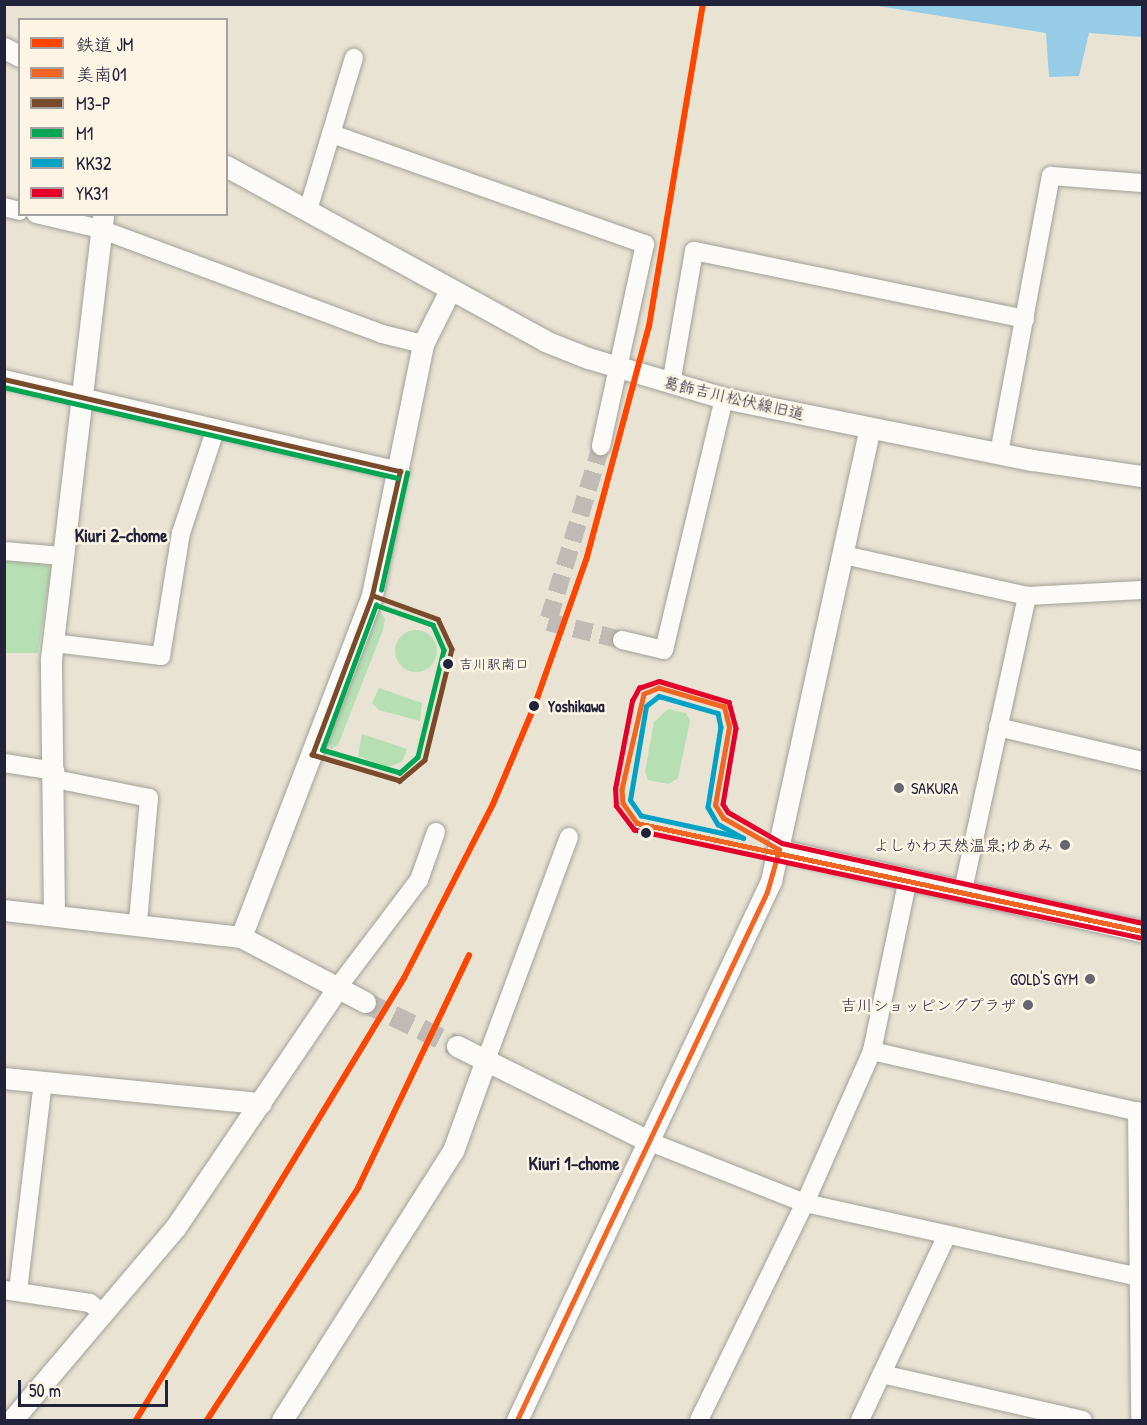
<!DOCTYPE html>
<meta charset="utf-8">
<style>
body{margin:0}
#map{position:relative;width:1147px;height:1425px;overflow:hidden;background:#e8e3d3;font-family:"Patrick Hand","Klee One",sans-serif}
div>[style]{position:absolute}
.green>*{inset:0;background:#b7dfb4}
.round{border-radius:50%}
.water>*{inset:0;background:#97cce6}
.minor-tunnel>*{height:18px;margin-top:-9px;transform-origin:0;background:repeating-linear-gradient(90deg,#c0bcb5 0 18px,transparent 0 27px)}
.tertiary-tunnel>*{height:21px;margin-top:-10.5px;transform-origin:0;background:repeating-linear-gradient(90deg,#c0bcb5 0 21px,transparent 0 31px)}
.roads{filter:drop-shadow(0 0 2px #a3a09a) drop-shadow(0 0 2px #a3a09a)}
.minor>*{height:18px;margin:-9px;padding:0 9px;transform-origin:9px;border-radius:9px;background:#fcfbf8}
.tertiary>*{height:21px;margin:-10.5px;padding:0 10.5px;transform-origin:10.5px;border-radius:10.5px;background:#fcfbf8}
.bus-1>*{height:4.5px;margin:-2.25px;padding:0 2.25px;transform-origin:2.25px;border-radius:2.25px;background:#f26522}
.bus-2>*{height:4.5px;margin:-2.25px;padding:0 2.25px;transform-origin:2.25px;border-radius:2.25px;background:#7a4b2a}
.bus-3>*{height:4.5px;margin:-2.25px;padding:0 2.25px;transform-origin:2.25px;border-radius:2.25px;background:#00a651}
.bus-4>*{height:4.5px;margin:-2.25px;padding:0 2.25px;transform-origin:2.25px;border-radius:2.25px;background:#02a2c7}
.bus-5>*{height:4.5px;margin:-2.25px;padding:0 2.25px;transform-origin:2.25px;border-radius:2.25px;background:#e4002b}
.rail-1>*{height:6px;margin:-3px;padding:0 3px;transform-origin:3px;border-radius:3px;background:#ff4500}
.dots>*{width:16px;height:16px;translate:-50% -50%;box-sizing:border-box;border:3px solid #fcf5e5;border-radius:50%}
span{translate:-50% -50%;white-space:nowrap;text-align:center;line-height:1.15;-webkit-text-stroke:5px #fcf5e5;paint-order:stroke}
.bus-label{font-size:14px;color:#22223b}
.left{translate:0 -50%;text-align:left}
.street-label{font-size:16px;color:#22223b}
.stop-label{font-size:16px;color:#22223b;font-weight:700}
.poi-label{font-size:16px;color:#22223b}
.right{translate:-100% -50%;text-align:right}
.neighbourhood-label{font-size:18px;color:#22223b;font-weight:700}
.frame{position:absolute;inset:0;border:6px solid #22223b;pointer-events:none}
.legend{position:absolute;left:18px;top:18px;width:210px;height:198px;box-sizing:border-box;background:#fcf5e5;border:2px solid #a5a1a1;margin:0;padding:8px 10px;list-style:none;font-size:18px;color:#22223b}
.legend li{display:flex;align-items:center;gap:12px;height:30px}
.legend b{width:30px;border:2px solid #a5a1a1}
.scale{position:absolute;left:18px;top:1380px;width:150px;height:27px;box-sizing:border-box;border:3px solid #22223b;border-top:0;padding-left:8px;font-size:18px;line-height:21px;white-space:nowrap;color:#22223b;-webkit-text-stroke:4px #fcf5e5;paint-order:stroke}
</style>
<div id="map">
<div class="green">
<i style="clip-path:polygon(4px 558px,45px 561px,51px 569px,38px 653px,5px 653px)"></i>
<i style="clip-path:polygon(379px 611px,385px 618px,383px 630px,338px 745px,331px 749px,329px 743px)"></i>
<i class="round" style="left:395px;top:630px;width:42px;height:42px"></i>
<i style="clip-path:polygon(379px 688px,422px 703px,420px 721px,379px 710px,372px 703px)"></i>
<i style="clip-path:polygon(668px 709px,686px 713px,690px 721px,678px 778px,669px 784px,648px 780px,645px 772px,654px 722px)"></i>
<i style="clip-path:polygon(362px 734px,407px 749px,402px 762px,388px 767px,358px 756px)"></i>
</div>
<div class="water">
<i style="clip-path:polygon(872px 5px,1142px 5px,1142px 37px,1089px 33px,1079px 76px,1049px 77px,1046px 33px)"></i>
</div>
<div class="minor-tunnel">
<i style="left:601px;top:446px;width:184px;rotate:106.8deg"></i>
<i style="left:548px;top:622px;width:76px;rotate:13.7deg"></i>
</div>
<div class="tertiary-tunnel">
<i style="left:365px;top:1002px;width:102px;rotate:25.6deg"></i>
</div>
<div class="roads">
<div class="minor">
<i style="left:332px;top:134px;width:332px;rotate:19.4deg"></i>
<i style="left:645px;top:244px;width:207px;rotate:102.3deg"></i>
<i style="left:4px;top:207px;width:16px;rotate:14deg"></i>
<i style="left:308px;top:210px;width:159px;rotate:-73.2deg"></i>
<i style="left:36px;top:214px;width:66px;rotate:13.2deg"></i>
<i style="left:100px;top:229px;width:301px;rotate:20.4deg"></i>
<i style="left:382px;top:334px;width:42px;rotate:13.7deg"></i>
<i style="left:4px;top:379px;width:407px;rotate:13.1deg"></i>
<i style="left:671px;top:384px;width:135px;rotate:-80.2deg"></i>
<i style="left:694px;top:251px;width:338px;rotate:11.6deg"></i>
<i style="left:999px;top:453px;width:282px;rotate:-79.4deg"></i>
<i style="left:1051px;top:176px;width:91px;rotate:4.4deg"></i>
<i style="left:4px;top:551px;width:58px;rotate:4.9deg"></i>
<i style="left:844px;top:555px;width:188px;rotate:12.6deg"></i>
<i style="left:1027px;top:596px;width:115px;rotate:-3deg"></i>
<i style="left:622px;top:640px;width:43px;rotate:13.4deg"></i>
<i style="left:664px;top:650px;width:259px;rotate:-76.6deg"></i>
<i style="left:53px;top:643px;width:109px;rotate:6.9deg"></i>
<i style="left:161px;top:656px;width:125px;rotate:-80.8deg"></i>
<i style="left:181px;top:533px;width:108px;rotate:-71.6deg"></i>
<i style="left:998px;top:727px;width:148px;rotate:13.3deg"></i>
<i style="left:4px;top:763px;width:52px;rotate:8.9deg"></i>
<i style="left:55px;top:779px;width:96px;rotate:11.4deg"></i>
<i style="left:149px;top:798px;width:124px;rotate:95.1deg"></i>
<i style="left:963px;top:890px;width:301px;rotate:-77.7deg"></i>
<i style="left:338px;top:987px;width:134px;rotate:-52.9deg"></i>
<i style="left:419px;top:880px;width:51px;rotate:-70.5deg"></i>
<i style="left:872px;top:1051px;width:277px;rotate:12.9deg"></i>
<i style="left:486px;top:1060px;width:238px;rotate:-69.6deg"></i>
<i style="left:1137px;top:1111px;width:309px;rotate:89.4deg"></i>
<i style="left:650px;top:1142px;width:167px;rotate:21.5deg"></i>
<i style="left:805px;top:1203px;width:341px;rotate:12.5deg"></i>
<i style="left:4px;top:1290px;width:87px;rotate:8.6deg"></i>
<i style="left:90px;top:1303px;width:14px;rotate:39deg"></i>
<i style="left:18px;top:1291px;width:210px;rotate:-83.2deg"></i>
<i style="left:882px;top:1374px;width:206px;rotate:12.9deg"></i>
<i style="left:699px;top:1420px;width:242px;rotate:-64deg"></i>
<i style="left:805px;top:1203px;width:166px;rotate:-66.2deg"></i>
<i style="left:872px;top:1051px;width:177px;rotate:-78.2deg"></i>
<i style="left:860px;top:1420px;width:204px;rotate:-64.8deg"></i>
</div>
<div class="tertiary">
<i style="left:4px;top:48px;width:18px;rotate:27deg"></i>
<i style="left:226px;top:166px;width:364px;rotate:28.7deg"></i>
<i style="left:545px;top:341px;width:46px;rotate:21.6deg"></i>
<i style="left:588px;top:358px;width:142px;rotate:16.4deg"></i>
<i style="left:724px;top:398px;width:314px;rotate:11.4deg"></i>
<i style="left:1032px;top:460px;width:111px;rotate:8.3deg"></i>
<i style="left:779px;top:850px;width:372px;rotate:12.6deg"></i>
<i style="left:4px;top:910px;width:239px;rotate:6.5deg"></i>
<i style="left:241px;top:937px;width:140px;rotate:27.7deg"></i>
<i style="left:54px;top:915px;width:256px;rotate:-90.7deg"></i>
<i style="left:51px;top:659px;width:448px;rotate:-83.3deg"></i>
<i style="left:241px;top:937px;width:366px;rotate:-69deg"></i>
<i style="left:372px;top:595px;width:256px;rotate:-78.5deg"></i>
<i style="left:423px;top:344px;width:60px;rotate:-63.4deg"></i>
<i style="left:457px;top:1046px;width:216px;rotate:26.4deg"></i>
<i style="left:4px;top:1078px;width:258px;rotate:5.6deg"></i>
<i style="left:12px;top:1420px;width:252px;rotate:-49.7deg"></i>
<i style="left:175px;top:1228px;width:291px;rotate:-55.9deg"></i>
<i style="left:282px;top:1420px;width:319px;rotate:-57.6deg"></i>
<i style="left:453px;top:1151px;width:97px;rotate:-70.1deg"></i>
<i style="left:517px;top:1420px;width:596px;rotate:-64.77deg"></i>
<i style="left:771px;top:881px;width:464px;rotate:-77.7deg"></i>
</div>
</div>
<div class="bus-1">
<i style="left:779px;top:850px;width:64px;rotate:-150.3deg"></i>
<i style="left:723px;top:818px;width:15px;rotate:-122deg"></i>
<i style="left:715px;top:805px;width:79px;rotate:-79.8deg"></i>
<i style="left:729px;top:727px;width:21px;rotate:-104deg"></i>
<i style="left:724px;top:707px;width:68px;rotate:-163.7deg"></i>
<i style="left:659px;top:688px;width:16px;rotate:158deg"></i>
<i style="left:644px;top:694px;width:98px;rotate:103deg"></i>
<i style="left:622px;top:789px;width:14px;rotate:86deg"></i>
<i style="left:623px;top:803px;width:24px;rotate:55deg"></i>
<i style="left:637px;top:823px;width:516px;rotate:12.07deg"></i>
<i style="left:517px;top:1420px;width:584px;rotate:-64.66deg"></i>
<i style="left:767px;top:892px;width:44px;rotate:-74.1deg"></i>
</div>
<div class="bus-2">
<i style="left:4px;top:379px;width:407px;rotate:13.1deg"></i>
<i style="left:372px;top:595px;width:70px;rotate:20deg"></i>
<i style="left:438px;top:619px;width:33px;rotate:65deg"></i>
<i style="left:452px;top:649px;width:114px;rotate:103.7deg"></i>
<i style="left:425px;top:760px;width:33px;rotate:140deg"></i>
<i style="left:400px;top:781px;width:92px;rotate:-163.5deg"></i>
<i style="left:312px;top:755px;width:171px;rotate:-69.4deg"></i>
<i style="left:372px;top:595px;width:127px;rotate:-77.3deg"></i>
</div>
<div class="bus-3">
<i style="left:4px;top:387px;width:404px;rotate:13deg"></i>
<i style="left:381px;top:590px;width:120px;rotate:-77.5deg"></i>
<i style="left:376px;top:605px;width:60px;rotate:19.3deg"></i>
<i style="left:433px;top:625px;width:27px;rotate:66deg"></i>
<i style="left:444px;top:650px;width:110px;rotate:103.7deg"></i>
<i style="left:418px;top:757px;width:24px;rotate:138deg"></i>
<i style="left:400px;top:773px;width:81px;rotate:-163.6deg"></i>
<i style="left:322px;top:750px;width:155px;rotate:-69.6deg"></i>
</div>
<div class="bus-4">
<i style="left:659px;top:696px;width:61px;rotate:16.1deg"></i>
<i style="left:718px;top:713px;width:14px;rotate:78deg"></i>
<i style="left:721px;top:727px;width:81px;rotate:99.2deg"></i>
<i style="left:708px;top:807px;width:20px;rotate:60deg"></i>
<i style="left:718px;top:824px;width:29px;rotate:29deg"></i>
<i style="left:743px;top:838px;width:104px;rotate:-167.8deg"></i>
<i style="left:641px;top:816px;width:19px;rotate:-125deg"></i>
<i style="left:630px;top:800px;width:95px;rotate:-80.3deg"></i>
<i style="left:646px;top:706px;width:16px;rotate:-38deg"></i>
</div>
<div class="bus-5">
<i style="left:1140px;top:938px;width:517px;rotate:-167.95deg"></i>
<i style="left:634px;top:830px;width:30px;rotate:-127deg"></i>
<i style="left:616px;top:806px;width:17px;rotate:-93deg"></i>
<i style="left:615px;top:789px;width:90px;rotate:-79.1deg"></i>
<i style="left:632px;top:701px;width:15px;rotate:-62deg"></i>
<i style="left:639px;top:688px;width:21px;rotate:-19deg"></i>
<i style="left:659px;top:681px;width:73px;rotate:16.7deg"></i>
<i style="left:729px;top:702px;width:27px;rotate:75deg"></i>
<i style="left:736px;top:728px;width:77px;rotate:99.7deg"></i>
<i style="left:723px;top:804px;width:9px;rotate:58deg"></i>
<i style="left:728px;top:812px;width:62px;rotate:29.9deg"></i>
<i style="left:782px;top:843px;width:369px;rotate:12.5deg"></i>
</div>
<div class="rail-1">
<i style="left:136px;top:1420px;width:517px;rotate:-58.77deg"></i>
<i style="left:404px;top:978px;width:195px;rotate:-62.9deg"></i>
<i style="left:493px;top:804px;width:105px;rotate:-67.1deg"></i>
<i style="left:534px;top:707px;width:159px;rotate:-70.5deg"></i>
<i style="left:587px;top:557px;width:239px;rotate:-75deg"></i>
<i style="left:649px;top:326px;width:326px;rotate:-80.5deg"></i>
<i style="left:207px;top:1420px;width:277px;rotate:-56.9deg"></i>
<i style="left:358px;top:1188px;width:258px;rotate:-64.5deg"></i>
</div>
<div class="dots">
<i style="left:448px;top:664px;background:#22223b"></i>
<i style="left:534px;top:706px;background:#22223b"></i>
<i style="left:899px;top:788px;background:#676670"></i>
<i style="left:646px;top:833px;background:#22223b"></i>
<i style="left:1065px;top:845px;background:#676670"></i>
<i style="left:1090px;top:979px;background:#676670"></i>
<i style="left:1028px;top:1005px;background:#676670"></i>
</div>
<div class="bus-label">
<span class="left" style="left:459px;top:664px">吉川駅南口</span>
</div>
<div class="street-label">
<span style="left:734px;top:398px;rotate:13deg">葛飾吉川松伏線旧道</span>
</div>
<div class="stop-label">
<span class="left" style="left:548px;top:706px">Yoshikawa</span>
</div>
<div class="poi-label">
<span class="left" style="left:911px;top:788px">SAKURA</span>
<span class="right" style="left:1053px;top:845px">よしかわ天然温泉;ゆあみ</span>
<span class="right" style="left:1078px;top:979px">GOLD'S GYM</span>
<span class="right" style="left:1016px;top:1005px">吉川ショッピングプラザ</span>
</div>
<div class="neighbourhood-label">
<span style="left:121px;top:536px">Kiuri 2-chome</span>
<span style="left:574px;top:1164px">Kiuri 1-chome</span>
</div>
<div class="frame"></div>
<ul class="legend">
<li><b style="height:8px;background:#ff4500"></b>鉄道 JM</li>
<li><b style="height:8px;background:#f26522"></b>美南01</li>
<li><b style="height:8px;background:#7a4b2a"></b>M3-P</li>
<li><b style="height:8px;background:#00a651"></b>M1</li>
<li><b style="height:8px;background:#02a2c7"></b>KK32</li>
<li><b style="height:8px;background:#e4002b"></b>YK31</li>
</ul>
<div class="scale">50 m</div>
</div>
